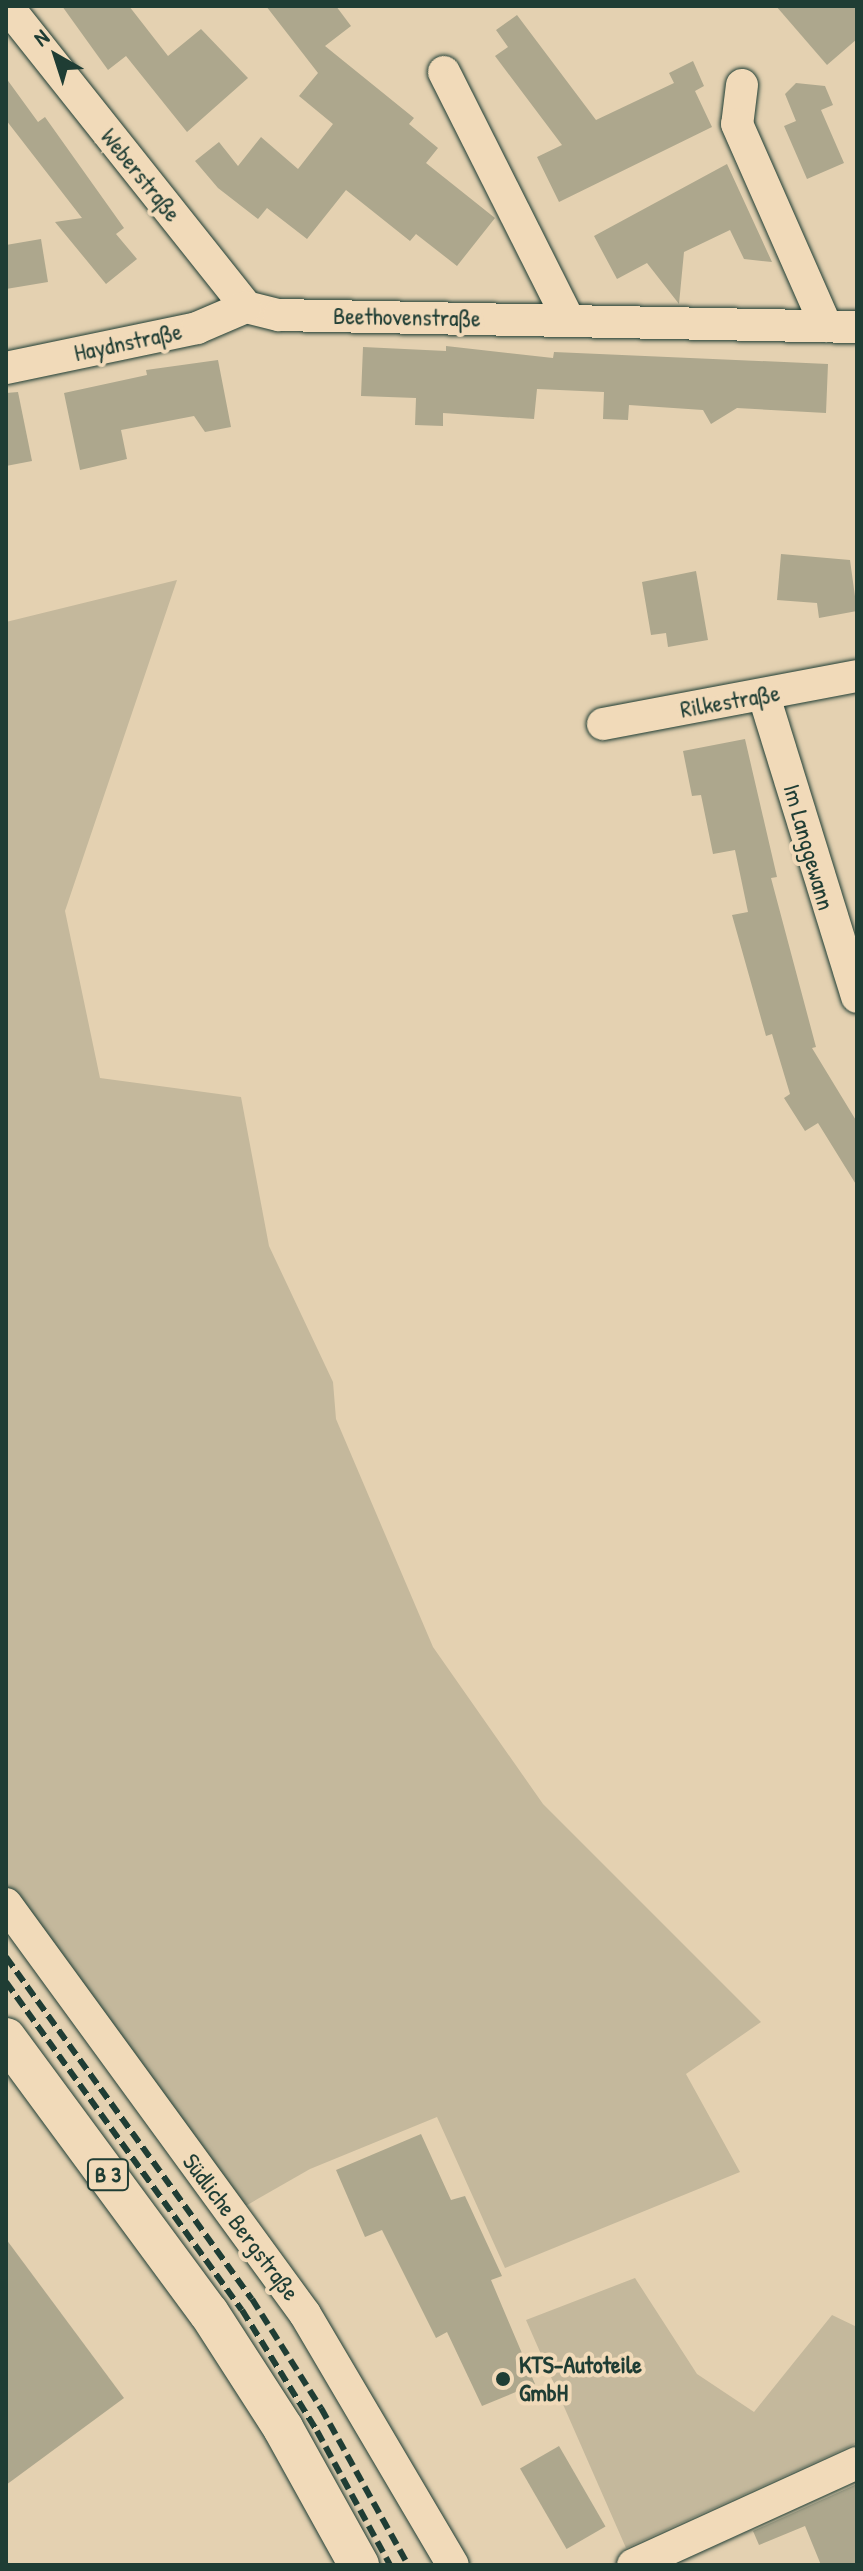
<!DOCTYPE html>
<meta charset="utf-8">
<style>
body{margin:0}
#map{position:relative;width:863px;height:2571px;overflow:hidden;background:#e4d1b1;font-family:"Patrick Hand",sans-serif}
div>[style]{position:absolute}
.green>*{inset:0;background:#c4b89c}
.building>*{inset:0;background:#ada78d;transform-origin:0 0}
.roads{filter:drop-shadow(0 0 2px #1f3d34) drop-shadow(0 0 2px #1f3d34)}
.minor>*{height:32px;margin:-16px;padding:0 16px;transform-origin:16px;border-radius:16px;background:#f1dab9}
.major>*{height:40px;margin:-20px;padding:0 20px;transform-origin:20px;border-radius:20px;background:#f1dab9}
.rail>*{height:6px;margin-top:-3px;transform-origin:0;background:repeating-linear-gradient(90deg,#1f3d34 0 12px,transparent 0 18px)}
.dots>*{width:22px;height:22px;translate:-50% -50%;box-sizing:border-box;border:4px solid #f1dab9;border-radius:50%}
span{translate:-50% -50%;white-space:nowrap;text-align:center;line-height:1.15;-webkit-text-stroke:8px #f1dab9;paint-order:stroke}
.shield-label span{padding:2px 6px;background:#f1dab9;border:2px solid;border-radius:6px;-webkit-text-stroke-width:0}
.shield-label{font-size:22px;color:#1f3d34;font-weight:700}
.street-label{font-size:24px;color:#1f3d34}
.poi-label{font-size:24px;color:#1f3d34;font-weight:700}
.left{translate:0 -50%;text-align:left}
.frame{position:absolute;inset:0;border:8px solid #1f3d34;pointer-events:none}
.north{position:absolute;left:16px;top:16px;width:80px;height:80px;-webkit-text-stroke:6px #f1dab9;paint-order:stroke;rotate:321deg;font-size:22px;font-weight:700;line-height:32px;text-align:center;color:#1f3d34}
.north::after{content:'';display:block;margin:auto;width:28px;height:36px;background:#1f3d34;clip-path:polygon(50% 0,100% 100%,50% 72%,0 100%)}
</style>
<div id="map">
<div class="green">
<i style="clip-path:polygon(177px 580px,65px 911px,100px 1078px,241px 1097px,269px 1246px,333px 1382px,336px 1419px,433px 1647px,543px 1804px,761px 2022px,686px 2074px,740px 2172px,505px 2268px,437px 2117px,310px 2169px,235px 2212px,6px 1901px,6px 622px)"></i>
<i style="clip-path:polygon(635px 2278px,697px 2374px,754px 2412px,832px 2315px,857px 2327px,857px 2443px,626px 2548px,526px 2320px)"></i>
</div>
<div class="building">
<i style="clip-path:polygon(62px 6px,129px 6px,168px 56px,201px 29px,248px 78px,187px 132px,126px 56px,108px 70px)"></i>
<i style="clip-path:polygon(266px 6px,336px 6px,351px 26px,325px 46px,414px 118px,409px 124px,438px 148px,426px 163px,495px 218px,457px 266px,416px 234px,410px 241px,346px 190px,307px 239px,267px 208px,258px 219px,218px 188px,195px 161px,219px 142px,238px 166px,261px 137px,298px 169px,333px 124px,299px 96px,318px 73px)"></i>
<i style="clip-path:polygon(776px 6px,857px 6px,857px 39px,827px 65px)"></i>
<i style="clip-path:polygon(517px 15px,596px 120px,674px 83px,669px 73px,693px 61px,704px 86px,695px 91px,712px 127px,559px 202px,537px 157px,562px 145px,495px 56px,508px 47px,496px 30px)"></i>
<i style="clip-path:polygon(6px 78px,38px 122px,45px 117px,124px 228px,116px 234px,137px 259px,106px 284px,55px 222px,82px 218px,6px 120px)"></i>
<i style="clip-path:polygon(796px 83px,825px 86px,833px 105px,821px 110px,844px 163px,807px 179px,784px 126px,796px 121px,785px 94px)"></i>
<i style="clip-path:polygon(727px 164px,772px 262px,744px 259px,730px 230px,684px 252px,679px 304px,647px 263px,617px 279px,594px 236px)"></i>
<i style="clip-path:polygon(41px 239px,48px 282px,6px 289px,6px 245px)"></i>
<i style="clip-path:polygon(446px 346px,553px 358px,554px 352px,828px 364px,826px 413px,737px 408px,711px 424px,703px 410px,629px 405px,628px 420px,603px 419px,604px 392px,537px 389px,534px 419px,443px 413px,443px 426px,415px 425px,416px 398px,361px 396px,363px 347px,446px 351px)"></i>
<i style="clip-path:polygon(218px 360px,231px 427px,205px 432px,194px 416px,121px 430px,127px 459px,80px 470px,64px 393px,147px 375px,146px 370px)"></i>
<i style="clip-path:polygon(18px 392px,32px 461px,6px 466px,6px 393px)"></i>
<i style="clip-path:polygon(781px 554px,850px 560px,857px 611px,819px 618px,817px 603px,777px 600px)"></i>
<i style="clip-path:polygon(696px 571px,708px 640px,668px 647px,666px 633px,651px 635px,642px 582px)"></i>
<i style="clip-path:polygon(745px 739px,777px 877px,771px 878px,816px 1047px,812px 1048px,857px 1122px,857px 1186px,818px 1123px,805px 1131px,784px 1098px,790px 1094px,772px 1034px,766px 1036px,732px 915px,748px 912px,735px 850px,713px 854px,701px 795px,692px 796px,683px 751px)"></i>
<i style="clip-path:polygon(421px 2134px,451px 2200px,465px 2196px,502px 2276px,491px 2280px,535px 2384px,482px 2406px,447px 2332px,436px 2338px,382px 2230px,365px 2237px,336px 2170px)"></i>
<i style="clip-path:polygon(6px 2239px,124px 2398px,6px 2485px)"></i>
<i style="left:559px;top:2446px;width:93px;height:45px;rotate:60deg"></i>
<i style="clip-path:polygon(857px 2484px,857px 2565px,821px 2565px,805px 2526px,759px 2545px,753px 2531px)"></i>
</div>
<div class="roads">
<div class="minor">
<i style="left:7px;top:6px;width:384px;rotate:51.5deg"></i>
<i style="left:444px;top:72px;width:278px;rotate:63.3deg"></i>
<i style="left:742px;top:85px;width:39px;rotate:97deg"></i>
<i style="left:737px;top:124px;width:221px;rotate:66.2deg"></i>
<i style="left:246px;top:307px;width:34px;rotate:14deg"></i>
<i style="left:279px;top:315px;width:578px;rotate:1.19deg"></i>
<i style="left:6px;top:368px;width:195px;rotate:-11.8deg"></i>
<i style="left:197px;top:328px;width:53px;rotate:-23.2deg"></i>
<i style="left:764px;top:696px;width:315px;rotate:72.8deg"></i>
<i style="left:603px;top:724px;width:258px;rotate:-10.7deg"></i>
<i style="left:6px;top:1904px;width:507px;rotate:53.9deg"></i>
<i style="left:305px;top:2314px;width:291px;rotate:59.5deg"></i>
<i style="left:633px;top:2565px;width:246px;rotate:-24.5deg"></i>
</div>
<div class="major">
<i style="left:6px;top:2038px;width:342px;rotate:53.6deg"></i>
<i style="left:209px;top:2313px;width:137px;rotate:57.2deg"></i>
<i style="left:283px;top:2428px;width:157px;rotate:61deg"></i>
</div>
</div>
<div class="rail">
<i style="left:6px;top:1957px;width:421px;rotate:54.3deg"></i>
<i style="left:252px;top:2299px;width:129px;rotate:57.7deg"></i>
<i style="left:321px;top:2408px;width:179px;rotate:61deg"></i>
<i style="left:6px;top:1982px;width:404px;rotate:54.3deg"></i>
<i style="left:242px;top:2310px;width:142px;rotate:58.2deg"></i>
<i style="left:317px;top:2431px;width:153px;rotate:61.4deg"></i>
</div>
<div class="dots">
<i style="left:503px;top:2379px;background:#1f3d34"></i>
</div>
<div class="shield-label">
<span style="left:108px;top:2175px">B 3</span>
</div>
<div class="street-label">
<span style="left:141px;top:175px;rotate:51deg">Weberstraße</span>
<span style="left:407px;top:317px;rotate:1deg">Beethovenstraße</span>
<span style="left:128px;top:342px;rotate:-12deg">Haydnstraße</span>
<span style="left:730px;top:701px;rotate:-10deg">Rilkestraße</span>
<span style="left:809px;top:847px;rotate:74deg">Im Langgewann</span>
<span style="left:241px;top:2227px;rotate:53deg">Südliche Bergstraße</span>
</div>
<div class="poi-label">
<span class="left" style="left:519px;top:2379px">KTS-Autoteile<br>GmbH</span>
</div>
<div class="frame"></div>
<div class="north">N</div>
</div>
